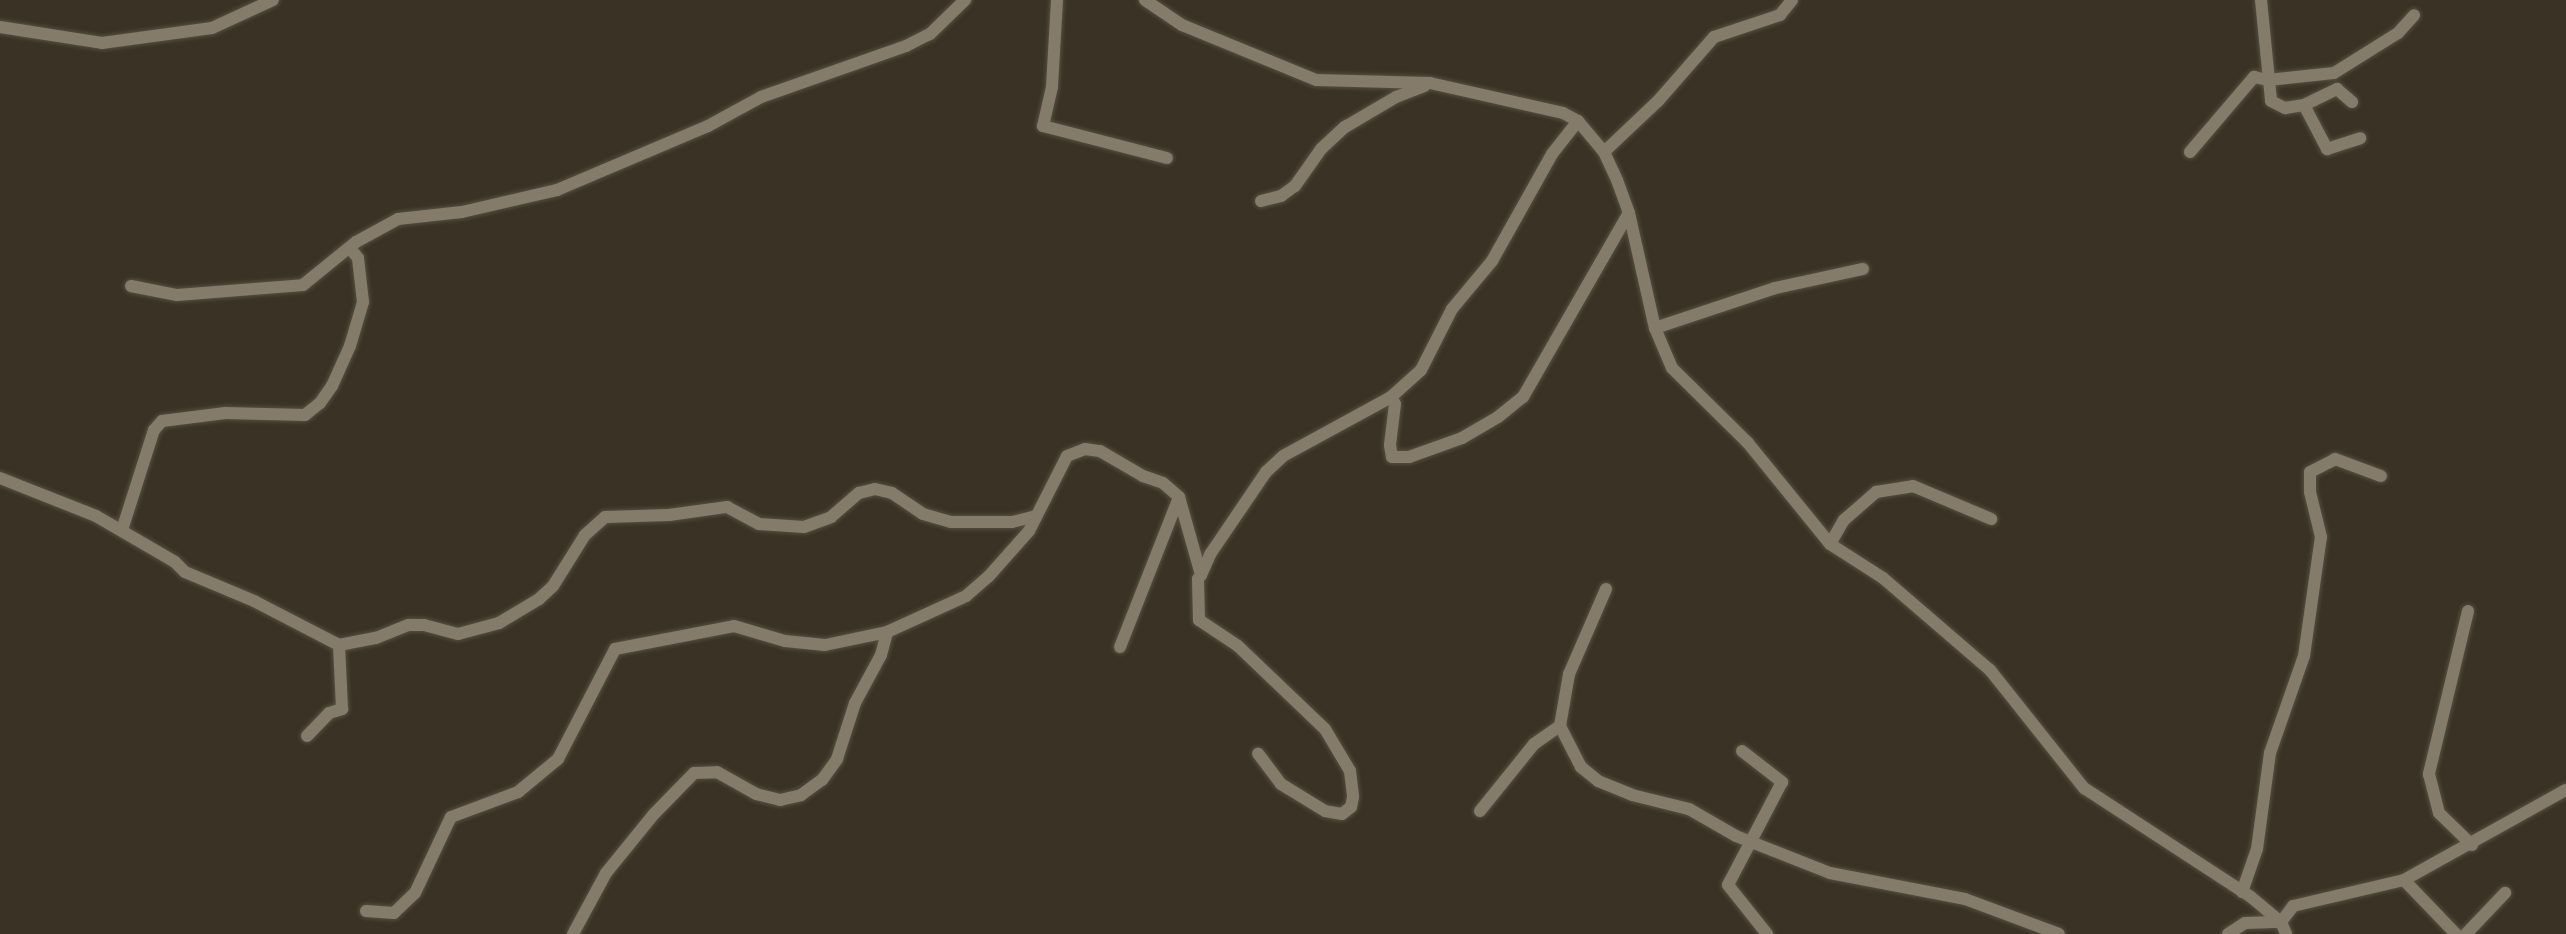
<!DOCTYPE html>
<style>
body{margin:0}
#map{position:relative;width:2566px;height:934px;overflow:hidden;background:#3a3224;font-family:"PT Sans",sans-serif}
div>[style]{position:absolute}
.roads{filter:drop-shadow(0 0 2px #554f42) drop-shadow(0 0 2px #554f42)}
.street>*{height:12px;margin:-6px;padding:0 6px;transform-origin:6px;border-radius:6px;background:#847b6b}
span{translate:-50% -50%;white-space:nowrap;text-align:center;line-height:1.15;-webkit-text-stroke:6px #1e1b14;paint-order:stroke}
</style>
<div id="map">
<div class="roads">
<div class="street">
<i style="left:1057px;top:0;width:87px;rotate:93.3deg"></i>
<i style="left:1052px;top:87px;width:40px;rotate:103deg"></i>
<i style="left:1043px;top:126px;width:128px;rotate:14.5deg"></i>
<i style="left:1145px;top:0;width:45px;rotate:34deg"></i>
<i style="left:1182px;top:25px;width:145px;rotate:22.3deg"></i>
<i style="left:1316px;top:80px;width:114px;rotate:1.5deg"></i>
<i style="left:1430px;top:83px;width:136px;rotate:12.7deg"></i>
<i style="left:1563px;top:113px;width:17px;rotate:28deg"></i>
<i style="left:1578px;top:121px;width:40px;rotate:50deg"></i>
<i style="left:1604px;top:152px;width:31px;rotate:65deg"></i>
<i style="left:1617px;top:180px;width:35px;rotate:70deg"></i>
<i style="left:1629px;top:213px;width:118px;rotate:77.3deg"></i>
<i style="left:1655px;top:328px;width:43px;rotate:67deg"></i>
<i style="left:1672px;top:368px;width:107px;rotate:44.6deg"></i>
<i style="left:1748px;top:443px;width:130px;rotate:50.9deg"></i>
<i style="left:1830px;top:544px;width:63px;rotate:32.7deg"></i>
<i style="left:1883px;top:578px;width:141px;rotate:40.7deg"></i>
<i style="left:1990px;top:670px;width:151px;rotate:51.5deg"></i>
<i style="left:2084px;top:788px;width:199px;rotate:33.1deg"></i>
<i style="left:2251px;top:897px;width:39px;rotate:40deg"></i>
<i style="left:2281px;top:922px;width:13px;rotate:67deg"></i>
<i style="left:2261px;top:0;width:101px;rotate:84.3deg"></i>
<i style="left:2271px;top:101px;width:16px;rotate:27deg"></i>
<i style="left:2285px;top:108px;width:19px;rotate:-9deg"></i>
<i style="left:2304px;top:105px;width:37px;rotate:-26deg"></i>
<i style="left:2337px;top:89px;width:20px;rotate:41deg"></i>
<i style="left:0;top:27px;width:103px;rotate:8.9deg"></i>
<i style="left:102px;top:43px;width:111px;rotate:-7.8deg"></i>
<i style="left:212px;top:28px;width:67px;rotate:-24.7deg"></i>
<i style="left:2304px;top:105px;width:50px;rotate:62.4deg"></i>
<i style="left:2327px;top:149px;width:35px;rotate:-18deg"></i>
<i style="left:1604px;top:152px;width:74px;rotate:-43.4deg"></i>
<i style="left:1658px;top:101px;width:85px;rotate:-48.8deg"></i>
<i style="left:1714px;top:37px;width:70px;rotate:-18.4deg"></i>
<i style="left:1780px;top:15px;width:19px;rotate:-51deg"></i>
<i style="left:2190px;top:152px;width:99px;rotate:-49.5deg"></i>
<i style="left:2254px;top:77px;width:14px;rotate:12deg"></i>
<i style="left:2268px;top:80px;width:66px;rotate:-6.1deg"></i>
<i style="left:2334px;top:73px;width:75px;rotate:-32deg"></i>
<i style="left:2398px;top:33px;width:24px;rotate:-48deg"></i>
<i style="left:1261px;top:201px;width:21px;rotate:-14deg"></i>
<i style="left:1281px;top:196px;width:17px;rotate:-36deg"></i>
<i style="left:1295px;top:186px;width:45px;rotate:-54.9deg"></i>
<i style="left:1321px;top:149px;width:33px;rotate:-43deg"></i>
<i style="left:1345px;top:127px;width:59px;rotate:-30.5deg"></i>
<i style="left:1396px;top:97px;width:30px;rotate:-21deg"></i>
<i style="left:131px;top:286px;width:47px;rotate:11.1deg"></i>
<i style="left:177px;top:295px;width:126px;rotate:-4.5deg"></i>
<i style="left:303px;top:285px;width:68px;rotate:-39.1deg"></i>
<i style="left:356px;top:242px;width:48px;rotate:-28.7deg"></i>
<i style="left:398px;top:219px;width:64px;rotate:-6.2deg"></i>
<i style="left:462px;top:212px;width:98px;rotate:-13deg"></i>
<i style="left:557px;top:190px;width:164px;rotate:-23deg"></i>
<i style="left:708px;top:126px;width:60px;rotate:-28.7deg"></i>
<i style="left:761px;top:97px;width:154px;rotate:-19.4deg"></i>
<i style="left:906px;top:46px;width:27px;rotate:-27deg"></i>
<i style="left:930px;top:34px;width:49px;rotate:-44.2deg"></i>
<i style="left:1655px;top:328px;width:126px;rotate:-18.4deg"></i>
<i style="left:1775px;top:288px;width:90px;rotate:-12.2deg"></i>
<i style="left:1391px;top:397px;width:8px;rotate:60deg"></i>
<i style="left:1395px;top:404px;width:41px;rotate:97deg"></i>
<i style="left:1390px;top:445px;width:12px;rotate:81deg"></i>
<i style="left:1392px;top:457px;width:17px"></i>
<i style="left:1409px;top:457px;width:56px;rotate:-19.7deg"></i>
<i style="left:1462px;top:438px;width:42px;rotate:-30.3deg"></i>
<i style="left:1498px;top:417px;width:32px;rotate:-39deg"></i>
<i style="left:1523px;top:397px;width:212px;rotate:-60.1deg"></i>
<i style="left:0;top:478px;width:103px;rotate:21.6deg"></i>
<i style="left:96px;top:516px;width:91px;rotate:30.2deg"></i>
<i style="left:175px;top:562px;width:14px;rotate:45deg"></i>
<i style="left:185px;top:572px;width:75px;rotate:22.8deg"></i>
<i style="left:254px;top:601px;width:96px;rotate:27.4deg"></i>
<i style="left:339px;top:645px;width:38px;rotate:-11deg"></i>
<i style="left:376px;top:638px;width:35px;rotate:-22deg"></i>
<i style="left:409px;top:625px;width:15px"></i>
<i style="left:424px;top:625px;width:35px;rotate:15deg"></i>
<i style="left:458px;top:634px;width:42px;rotate:-15deg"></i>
<i style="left:499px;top:623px;width:47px;rotate:-31deg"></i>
<i style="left:539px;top:599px;width:19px;rotate:-43deg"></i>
<i style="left:553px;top:586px;width:60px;rotate:-57.9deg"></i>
<i style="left:585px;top:535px;width:27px;rotate:-42deg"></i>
<i style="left:605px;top:517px;width:64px;rotate:-1.8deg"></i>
<i style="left:669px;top:515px;width:59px;rotate:-7.9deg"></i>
<i style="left:727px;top:507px;width:36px;rotate:28deg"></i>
<i style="left:759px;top:524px;width:45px;rotate:3.8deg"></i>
<i style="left:804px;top:527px;width:29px;rotate:-20deg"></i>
<i style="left:831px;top:517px;width:37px;rotate:-41deg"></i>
<i style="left:859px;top:493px;width:16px;rotate:-14deg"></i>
<i style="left:875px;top:489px;width:17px;rotate:13deg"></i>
<i style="left:892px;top:493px;width:37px;rotate:34deg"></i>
<i style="left:923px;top:514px;width:29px;rotate:16deg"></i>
<i style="left:951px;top:522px;width:61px"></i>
<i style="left:1012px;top:522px;width:25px;rotate:-14deg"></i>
<i style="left:122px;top:530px;width:105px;rotate:-72.3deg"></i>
<i style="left:154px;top:430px;width:12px;rotate:-48deg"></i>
<i style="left:162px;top:421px;width:64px;rotate:-7.2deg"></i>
<i style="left:225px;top:413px;width:80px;rotate:1.4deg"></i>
<i style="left:305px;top:415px;width:19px;rotate:-39deg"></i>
<i style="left:320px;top:403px;width:21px;rotate:-55deg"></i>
<i style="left:332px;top:386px;width:44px;rotate:-65.8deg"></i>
<i style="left:350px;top:346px;width:46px;rotate:-73.5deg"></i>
<i style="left:363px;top:302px;width:44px;rotate:-96.5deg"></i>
<i style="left:358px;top:258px;width:13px;rotate:-129deg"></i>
<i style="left:1830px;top:544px;width:28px;rotate:-60deg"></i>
<i style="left:1844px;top:520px;width:43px;rotate:-41.2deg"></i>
<i style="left:1876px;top:492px;width:37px;rotate:-9deg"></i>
<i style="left:1913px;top:486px;width:85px;rotate:22.9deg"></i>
<i style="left:1201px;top:575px;width:5px;rotate:127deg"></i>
<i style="left:1198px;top:579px;width:41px;rotate:88.6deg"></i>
<i style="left:1199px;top:620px;width:47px;rotate:33.7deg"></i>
<i style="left:1238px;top:646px;width:120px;rotate:43.7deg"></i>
<i style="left:1325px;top:729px;width:49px;rotate:59.2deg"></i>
<i style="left:1350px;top:771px;width:26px;rotate:83deg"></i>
<i style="left:1353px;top:797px;width:10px;rotate:101deg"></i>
<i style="left:1351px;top:807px;width:11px;rotate:142deg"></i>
<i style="left:1342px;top:814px;width:17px;rotate:-170deg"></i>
<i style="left:1325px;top:811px;width:52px;rotate:-148.5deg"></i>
<i style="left:1281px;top:784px;width:38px;rotate:-127deg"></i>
<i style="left:1606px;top:589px;width:93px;rotate:113.5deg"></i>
<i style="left:1569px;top:674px;width:53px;rotate:99.8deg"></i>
<i style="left:1560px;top:726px;width:46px;rotate:62.9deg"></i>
<i style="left:1581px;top:767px;width:22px;rotate:39deg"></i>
<i style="left:1598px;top:781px;width:37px;rotate:22deg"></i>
<i style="left:1632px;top:795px;width:59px;rotate:13.8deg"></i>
<i style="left:1689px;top:809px;width:54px;rotate:29.9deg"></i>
<i style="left:1736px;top:836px;width:101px;rotate:21.5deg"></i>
<i style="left:1830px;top:873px;width:137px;rotate:10.9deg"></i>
<i style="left:1965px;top:899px;width:100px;rotate:20.4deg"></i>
<i style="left:2468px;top:611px;width:168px;rotate:103.5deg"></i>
<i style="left:2429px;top:774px;width:40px;rotate:75.6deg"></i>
<i style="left:2439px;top:813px;width:46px;rotate:44.1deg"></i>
<i style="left:1120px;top:647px;width:161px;rotate:-68.5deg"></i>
<i style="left:307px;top:736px;width:32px;rotate:-46deg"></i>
<i style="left:329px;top:713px;width:14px;rotate:-17deg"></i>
<i style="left:342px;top:709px;width:64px;rotate:-92.7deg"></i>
<i style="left:1742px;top:751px;width:51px;rotate:37.8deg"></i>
<i style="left:1782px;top:782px;width:116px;rotate:117.7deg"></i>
<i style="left:1728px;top:885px;width:63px;rotate:51.5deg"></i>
<i style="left:1480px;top:811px;width:86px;rotate:-51.1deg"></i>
<i style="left:1534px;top:744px;width:32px;rotate:-35deg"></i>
<i style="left:2404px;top:880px;width:75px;rotate:46.1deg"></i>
<i style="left:2242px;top:892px;width:46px;rotate:-70.8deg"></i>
<i style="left:2257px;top:849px;width:97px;rotate:-82.3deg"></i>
<i style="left:2270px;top:753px;width:103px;rotate:-70.7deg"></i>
<i style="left:2304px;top:656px;width:120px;rotate:-81.9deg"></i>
<i style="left:2321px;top:537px;width:46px;rotate:-103.7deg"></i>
<i style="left:2310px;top:492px;width:20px;rotate:-90deg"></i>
<i style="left:2310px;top:472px;width:28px;rotate:-27deg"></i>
<i style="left:2335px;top:459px;width:49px;rotate:20.3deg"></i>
<i style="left:366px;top:911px;width:28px;rotate:4deg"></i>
<i style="left:394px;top:913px;width:29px;rotate:-44deg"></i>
<i style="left:415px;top:893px;width:84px;rotate:-64.7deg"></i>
<i style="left:451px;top:817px;width:72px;rotate:-20.5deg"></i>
<i style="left:518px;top:792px;width:52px;rotate:-39.5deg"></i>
<i style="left:558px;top:759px;width:124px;rotate:-62.6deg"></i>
<i style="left:615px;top:649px;width:121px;rotate:-10.9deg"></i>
<i style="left:734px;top:626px;width:53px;rotate:16.4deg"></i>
<i style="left:785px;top:641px;width:40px;rotate:5.7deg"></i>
<i style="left:825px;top:645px;width:63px;rotate:-11.8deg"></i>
<i style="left:2281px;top:922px;width:20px;rotate:-53deg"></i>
<i style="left:2293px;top:906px;width:114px;rotate:-13.2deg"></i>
<i style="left:2404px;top:880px;width:185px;rotate:-29.1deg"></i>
<i style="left:573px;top:934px;width:69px;rotate:-61.6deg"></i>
<i style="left:606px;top:873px;width:76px;rotate:-50.9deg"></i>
<i style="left:654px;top:814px;width:57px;rotate:-45.7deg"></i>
<i style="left:694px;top:773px;width:23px;rotate:-2deg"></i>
<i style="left:717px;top:772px;width:45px;rotate:29.4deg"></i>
<i style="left:756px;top:794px;width:25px;rotate:14deg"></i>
<i style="left:780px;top:800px;width:22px;rotate:-13deg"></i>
<i style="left:801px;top:795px;width:26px;rotate:-36deg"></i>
<i style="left:822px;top:780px;width:26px;rotate:-54deg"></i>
<i style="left:837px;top:759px;width:59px;rotate:-72.2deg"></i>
<i style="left:855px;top:703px;width:55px;rotate:-61.6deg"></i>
<i style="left:881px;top:655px;width:24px;rotate:-75deg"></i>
<i style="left:887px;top:632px;width:87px;rotate:-24.5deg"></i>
<i style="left:966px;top:596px;width:30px;rotate:-41deg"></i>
<i style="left:989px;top:576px;width:60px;rotate:-48.4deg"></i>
<i style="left:1029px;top:531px;width:84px;rotate:-63.1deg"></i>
<i style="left:1067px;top:456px;width:19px;rotate:-21deg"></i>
<i style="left:1085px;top:449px;width:15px;rotate:8deg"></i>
<i style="left:1100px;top:451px;width:50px;rotate:30.2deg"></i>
<i style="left:1143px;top:476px;width:21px;rotate:19deg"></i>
<i style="left:1163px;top:483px;width:21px;rotate:41deg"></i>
<i style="left:1179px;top:497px;width:81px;rotate:74.2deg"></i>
<i style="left:1201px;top:575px;width:24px;rotate:-66deg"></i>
<i style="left:1211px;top:553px;width:98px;rotate:-55.8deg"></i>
<i style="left:1266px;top:472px;width:23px;rotate:-43deg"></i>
<i style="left:1283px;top:456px;width:123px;rotate:-28.6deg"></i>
<i style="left:1391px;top:397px;width:40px;rotate:-42deg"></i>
<i style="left:1421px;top:370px;width:68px;rotate:-63.1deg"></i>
<i style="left:1452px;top:309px;width:62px;rotate:-50.2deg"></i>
<i style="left:1492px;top:261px;width:123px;rotate:-60.7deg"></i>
<i style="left:1552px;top:154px;width:42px;rotate:-51.8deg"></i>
<i style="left:2228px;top:934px;width:20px;rotate:-33deg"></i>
<i style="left:2245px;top:923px;width:36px;rotate:-2deg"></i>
<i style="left:2466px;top:934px;width:57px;rotate:-46.4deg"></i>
</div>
</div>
</div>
